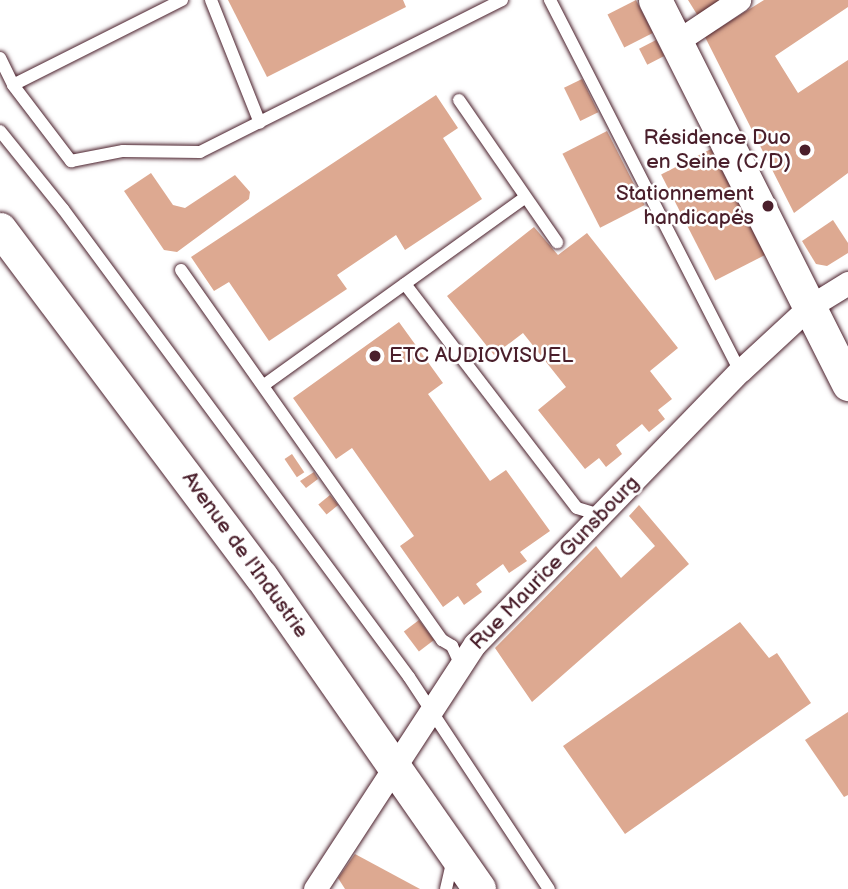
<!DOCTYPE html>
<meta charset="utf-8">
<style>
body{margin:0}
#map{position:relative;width:848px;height:889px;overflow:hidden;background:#fff;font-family:"Balsamiq Sans",sans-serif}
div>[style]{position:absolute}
.building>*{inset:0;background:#dda991;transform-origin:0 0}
.roads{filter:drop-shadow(0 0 2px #4a1f2b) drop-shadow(0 0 2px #4a1f2b)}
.lane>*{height:12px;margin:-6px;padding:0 6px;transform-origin:6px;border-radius:6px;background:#fff}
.street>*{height:23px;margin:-11.5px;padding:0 11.5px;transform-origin:11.5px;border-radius:11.5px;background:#fff}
.secondary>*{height:33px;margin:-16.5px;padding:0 16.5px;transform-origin:16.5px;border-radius:16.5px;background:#fff}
.dots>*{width:19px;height:19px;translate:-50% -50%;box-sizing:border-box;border:4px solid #fff;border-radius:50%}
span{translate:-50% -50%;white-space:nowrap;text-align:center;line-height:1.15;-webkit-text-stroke:5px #fff;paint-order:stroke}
.poi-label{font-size:21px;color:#4a1f2b}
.right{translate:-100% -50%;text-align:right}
.left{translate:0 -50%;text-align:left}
.street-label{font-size:21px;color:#4a1f2b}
</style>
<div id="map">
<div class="building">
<i style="clip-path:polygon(228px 0,403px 0,406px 7px,267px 77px)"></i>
<i style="left:636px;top:0;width:37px;height:32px;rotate:63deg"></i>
<i style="clip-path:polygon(688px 0,721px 0,698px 16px)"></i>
<i style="clip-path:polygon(764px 0,848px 0,848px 7px,775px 56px,798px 93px,848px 60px,848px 173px,794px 213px,705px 37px)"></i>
<i style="left:656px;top:40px;width:18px;height:19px;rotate:63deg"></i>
<i style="left:582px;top:79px;width:37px;height:20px;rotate:64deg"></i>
<i style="clip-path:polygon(436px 95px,458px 128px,443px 138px,482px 199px,405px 250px,396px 235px,337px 275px,347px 289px,269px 341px,229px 282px,214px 291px,191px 257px)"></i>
<i style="left:607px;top:131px;width:83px;height:50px;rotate:63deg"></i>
<i style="left:711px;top:149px;width:119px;height:56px;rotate:63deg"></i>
<i style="clip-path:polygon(151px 173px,173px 205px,185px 208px,235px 175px,250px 192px,249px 199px,177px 252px,164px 250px,124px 191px)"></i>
<i style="clip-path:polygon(833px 220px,848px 243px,848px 253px,827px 266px,816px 264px,802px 241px)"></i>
<i style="clip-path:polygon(534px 227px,558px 255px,587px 233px,678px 348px,650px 371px,672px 399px,658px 410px,665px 419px,649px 432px,642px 424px,616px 445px,622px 454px,606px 467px,599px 458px,585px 469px,538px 410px,566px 387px,523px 333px,494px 355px,447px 296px)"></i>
<i style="clip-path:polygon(399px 322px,443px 383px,428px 394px,490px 481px,506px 470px,550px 531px,520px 552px,527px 561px,509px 573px,503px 564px,476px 584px,482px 592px,464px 605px,458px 596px,443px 607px,400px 546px,414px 536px,352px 448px,336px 459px,293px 398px)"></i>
<i style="left:292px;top:454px;width:22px;height:9px;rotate:56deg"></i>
<i style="clip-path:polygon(314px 472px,318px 479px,306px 488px,300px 481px)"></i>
<i style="left:330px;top:495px;width:13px;height:15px;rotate:51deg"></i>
<i style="clip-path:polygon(639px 505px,689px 564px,532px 702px,495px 648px,596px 546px,621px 578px,655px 546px,629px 516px)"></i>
<i style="left:419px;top:620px;width:25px;height:19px;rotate:53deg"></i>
<i style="clip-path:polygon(740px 622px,769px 658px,777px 653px,811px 703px,625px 834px,563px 746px)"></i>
<i style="clip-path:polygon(848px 712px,848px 795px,844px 797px,805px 740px)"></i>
<i style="clip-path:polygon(355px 854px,420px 889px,345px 889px,338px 878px)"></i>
</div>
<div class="roads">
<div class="lane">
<i style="left:182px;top:0;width:189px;rotate:153.3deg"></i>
<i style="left:13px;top:85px;width:96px;rotate:52.7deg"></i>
<i style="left:71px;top:161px;width:53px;rotate:-10.9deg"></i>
<i style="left:123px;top:151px;width:77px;rotate:0.7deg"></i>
<i style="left:200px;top:152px;width:338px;rotate:-26.7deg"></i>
<i style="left:211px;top:0;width:132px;rotate:68.3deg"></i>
<i style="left:550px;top:0;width:417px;rotate:62.9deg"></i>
<i style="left:0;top:58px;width:30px;rotate:64deg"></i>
<i style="left:459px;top:100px;width:173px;rotate:55.4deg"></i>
<i style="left:0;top:131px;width:100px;rotate:51.1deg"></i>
<i style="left:63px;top:209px;width:582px;rotate:53.52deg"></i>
<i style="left:409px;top:677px;width:254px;rotate:56.6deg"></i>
<i style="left:181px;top:270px;width:453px;rotate:54.8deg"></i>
<i style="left:442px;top:640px;width:12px;rotate:31deg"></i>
<i style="left:452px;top:646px;width:21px;rotate:65deg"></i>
<i style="left:405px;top:284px;width:282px;rotate:52.5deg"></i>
<i style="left:577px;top:508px;width:24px;rotate:17deg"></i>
<i style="left:264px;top:385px;width:319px;rotate:-35.7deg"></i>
<i style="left:446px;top:889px;width:31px;rotate:-77deg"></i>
</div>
<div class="street">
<i style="left:676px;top:42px;width:76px;rotate:-33.7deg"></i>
<i style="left:315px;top:889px;width:293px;rotate:-56.9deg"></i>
<i style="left:475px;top:644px;width:380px;rotate:-45.9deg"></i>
<i style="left:740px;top:371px;width:94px;rotate:-42.8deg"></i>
<i style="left:809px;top:307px;width:46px;rotate:-31.6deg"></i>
</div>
<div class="secondary">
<i style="left:655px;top:0;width:430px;rotate:63.3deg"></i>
<i style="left:0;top:229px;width:434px;rotate:53.1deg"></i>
<i style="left:261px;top:576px;width:381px;rotate:55.1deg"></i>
</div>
</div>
<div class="dots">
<i style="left:805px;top:150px;background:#4a1f2b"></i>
<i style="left:768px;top:206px;background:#4a1f2b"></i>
<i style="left:375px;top:356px;background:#4a1f2b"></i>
</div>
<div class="poi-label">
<span class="right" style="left:791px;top:150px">Résidence Duo<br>en Seine (C/D)</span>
<span class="right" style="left:754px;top:206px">Stationnement<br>handicapés</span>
<span class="left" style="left:389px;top:356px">ETC AUDIOVISUEL</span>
</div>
<div class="street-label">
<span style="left:245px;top:555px;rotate:54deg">Avenue de l'Industrie</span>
<span style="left:555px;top:563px;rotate:-46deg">Rue Maurice Gunsbourg</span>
</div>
</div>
